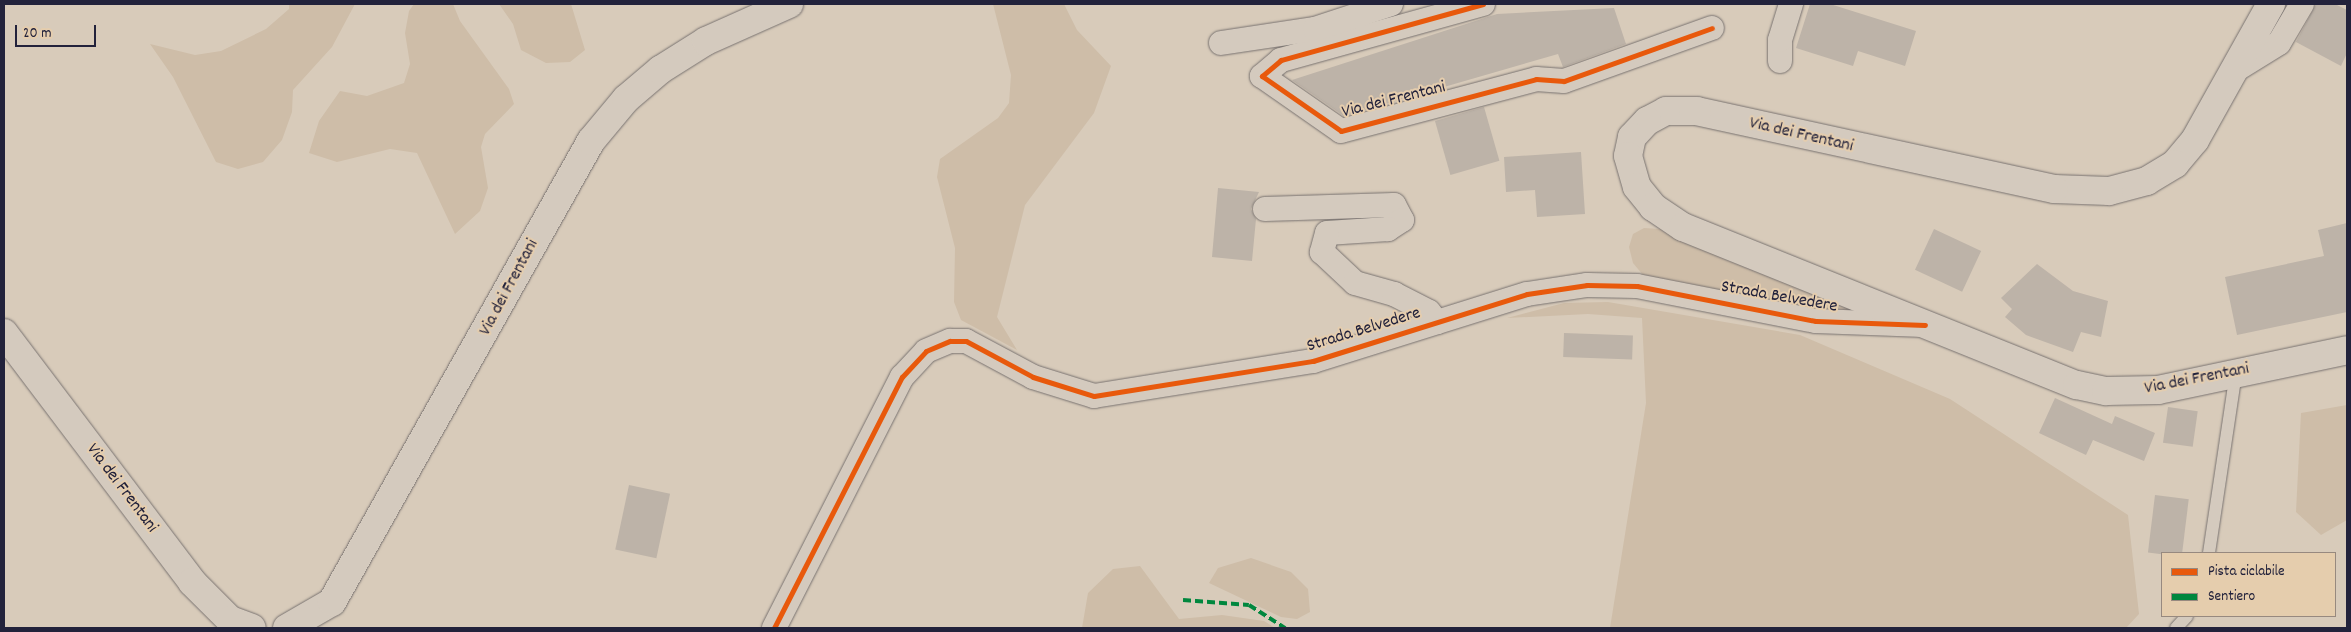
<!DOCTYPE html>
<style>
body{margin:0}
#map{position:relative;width:2351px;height:632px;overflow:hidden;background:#d8cbba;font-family:Dekko,sans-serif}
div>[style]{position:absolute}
.green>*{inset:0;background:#cebda8}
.building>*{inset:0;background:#bdb3a8;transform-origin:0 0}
.roads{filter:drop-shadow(0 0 1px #787270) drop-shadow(0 0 1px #787270)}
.lane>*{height:12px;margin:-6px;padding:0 6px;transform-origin:6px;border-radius:6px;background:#d4cabe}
.street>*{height:24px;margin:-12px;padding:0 12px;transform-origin:12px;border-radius:12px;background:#d4cabe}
.secondary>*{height:28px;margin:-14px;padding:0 14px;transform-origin:14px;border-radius:14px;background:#d4cabe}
.quiet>*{height:4px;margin-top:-2px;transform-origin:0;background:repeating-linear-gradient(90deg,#00873e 0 8px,transparent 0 12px)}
.cycleway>*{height:5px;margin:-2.5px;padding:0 2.5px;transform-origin:2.5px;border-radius:2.5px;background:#e8590c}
span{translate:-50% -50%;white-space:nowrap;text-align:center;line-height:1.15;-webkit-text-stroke:4px #e5cdad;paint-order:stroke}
.street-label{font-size:18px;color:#22223b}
.frame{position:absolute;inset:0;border:5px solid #22223b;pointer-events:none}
.legend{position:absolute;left:2161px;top:552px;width:175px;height:65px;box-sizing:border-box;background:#e5cdad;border:1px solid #97897f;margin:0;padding:6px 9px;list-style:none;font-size:15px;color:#22223b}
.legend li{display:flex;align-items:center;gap:10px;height:25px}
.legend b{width:25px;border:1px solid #97897f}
.scale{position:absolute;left:15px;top:25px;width:81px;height:22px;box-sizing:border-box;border:2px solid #22223b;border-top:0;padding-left:6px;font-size:15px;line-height:18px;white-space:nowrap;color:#22223b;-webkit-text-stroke:4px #e5cdad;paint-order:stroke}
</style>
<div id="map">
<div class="green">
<i style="clip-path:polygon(289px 4px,355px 4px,332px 47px,293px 90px,292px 112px,282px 140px,263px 162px,238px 169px,216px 162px,173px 77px,150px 44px,195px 55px,221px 51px,266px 29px,289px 9px)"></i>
<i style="clip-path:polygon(414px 4px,453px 4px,460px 21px,509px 89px,514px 104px,485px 134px,481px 147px,488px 188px,480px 211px,455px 234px,417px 153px,390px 149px,337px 162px,309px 153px,319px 121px,340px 91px,367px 96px,404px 83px,410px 64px,405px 33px,409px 11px)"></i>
<i style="clip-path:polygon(499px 4px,571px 4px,585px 50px,570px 62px,546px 63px,521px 50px,513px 24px)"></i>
<i style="clip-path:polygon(993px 4px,1064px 4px,1077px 30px,1111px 66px,1094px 113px,1025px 205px,997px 317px,1017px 350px,961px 320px,954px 302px,955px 248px,937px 177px,940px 159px,998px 118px,1009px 103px,1011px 75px)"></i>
<i style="clip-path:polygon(1644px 228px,1660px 229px,1855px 305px,1850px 318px,1643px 275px,1633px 263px,1629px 247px,1633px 234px)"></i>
<i style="clip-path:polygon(1608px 302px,1800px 335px,1950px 399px,2128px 515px,2139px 614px,2126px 628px,1610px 628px,1646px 403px,1642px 318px,1588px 314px,1507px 318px,1564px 303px)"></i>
<i style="clip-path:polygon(2347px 405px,2347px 520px,2321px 535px,2296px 512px,2301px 413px)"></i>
<i style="clip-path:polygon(1251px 558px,1291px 572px,1308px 589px,1310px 612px,1297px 619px,1281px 617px,1209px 583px,1218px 568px)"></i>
<i style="clip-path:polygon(1140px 566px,1179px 619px,1222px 615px,1264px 621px,1275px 628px,1082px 628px,1088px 593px,1113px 569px)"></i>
</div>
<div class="building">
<i style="clip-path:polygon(1810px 4px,1830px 4px,1916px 31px,1905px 66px,1858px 51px,1853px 66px,1796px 48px)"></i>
<i style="clip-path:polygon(2316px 4px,2335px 4px,2347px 10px,2347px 53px,2341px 66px,2296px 42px)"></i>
<i style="clip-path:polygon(1614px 8px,1626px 44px,1563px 67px,1558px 54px,1344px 116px,1292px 80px,1497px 14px)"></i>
<i style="left:1484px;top:107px;width:56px;height:51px;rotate:74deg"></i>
<i style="clip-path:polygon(1581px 152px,1585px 214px,1537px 217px,1535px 190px,1506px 192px,1504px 157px)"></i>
<i style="clip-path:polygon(1218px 188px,1259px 192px,1251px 209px,1256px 219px,1252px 261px,1212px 257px)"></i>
<i style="clip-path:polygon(2347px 223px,2347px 312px,2237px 335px,2225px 277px,2324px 256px,2318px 230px)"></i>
<i style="left:1934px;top:229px;width:52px;height:45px;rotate:25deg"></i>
<i style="clip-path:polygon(2037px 264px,2073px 291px,2108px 301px,2101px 337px,2081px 332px,2073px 352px,2026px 335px,2005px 317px,2012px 309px,2001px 298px)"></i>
<i style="left:1564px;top:333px;width:69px;height:24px;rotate:2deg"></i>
<i style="clip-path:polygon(2055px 398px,2112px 424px,2115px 416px,2155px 433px,2144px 461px,2093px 440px,2086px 455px,2039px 433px)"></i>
<i style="left:2168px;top:407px;width:30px;height:36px;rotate:8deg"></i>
<i style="left:629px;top:485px;width:42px;height:66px;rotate:12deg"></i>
<i style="left:2155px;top:495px;width:34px;height:58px;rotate:7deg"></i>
</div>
<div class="roads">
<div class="lane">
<i style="left:2209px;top:553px;width:182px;rotate:-81.5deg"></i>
<i style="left:2176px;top:628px;width:16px;rotate:-47deg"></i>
</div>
<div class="street">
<i style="left:1483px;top:4px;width:210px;rotate:164.5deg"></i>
<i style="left:1281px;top:60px;width:25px;rotate:140deg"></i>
<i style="left:1262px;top:76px;width:96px;rotate:34.8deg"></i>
<i style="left:1341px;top:131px;width:202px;rotate:-14.9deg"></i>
<i style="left:1536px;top:79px;width:28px;rotate:4deg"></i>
<i style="left:1564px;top:81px;width:157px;rotate:-19.7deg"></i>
<i style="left:1221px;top:43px;width:95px;rotate:-8.5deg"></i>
<i style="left:1315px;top:29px;width:80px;rotate:-18.2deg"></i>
<i style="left:1780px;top:61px;width:21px;rotate:-90deg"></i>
<i style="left:1780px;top:40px;width:38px;rotate:-73deg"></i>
<i style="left:2237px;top:69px;width:49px;rotate:-31.8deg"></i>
<i style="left:2279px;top:43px;width:45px;rotate:-59.5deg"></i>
<i style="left:1265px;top:209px;width:129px;rotate:-1.8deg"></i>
<i style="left:1394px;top:205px;width:17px;rotate:62deg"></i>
<i style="left:1402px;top:220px;width:17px;rotate:147deg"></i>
<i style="left:1388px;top:229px;width:61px;rotate:176.2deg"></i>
<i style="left:1327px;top:233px;width:20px;rotate:105deg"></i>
<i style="left:1322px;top:252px;width:45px;rotate:43.2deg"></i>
<i style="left:1355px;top:283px;width:41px;rotate:15.8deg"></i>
<i style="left:1394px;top:294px;width:39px;rotate:27deg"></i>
<i style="left:1429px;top:312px;width:13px;rotate:51deg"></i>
<i style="left:774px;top:628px;width:282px;rotate:-63deg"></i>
<i style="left:902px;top:377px;width:35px;rotate:-47deg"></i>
<i style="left:926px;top:351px;width:26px;rotate:-23deg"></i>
<i style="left:950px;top:341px;width:16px"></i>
<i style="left:966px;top:341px;width:76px;rotate:28.2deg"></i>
<i style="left:1033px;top:377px;width:64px;rotate:17.3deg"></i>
<i style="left:1094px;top:396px;width:222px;rotate:-9.1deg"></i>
<i style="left:1313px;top:361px;width:224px;rotate:-17.4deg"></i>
<i style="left:1527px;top:294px;width:61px;rotate:-8.5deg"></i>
<i style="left:1587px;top:285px;width:50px;rotate:1.1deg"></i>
<i style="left:1637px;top:286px;width:182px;rotate:11.1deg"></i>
<i style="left:1816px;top:321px;width:108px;rotate:2.1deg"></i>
</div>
<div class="secondary">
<i style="left:2271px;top:4px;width:156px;rotate:119.2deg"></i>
<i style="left:2195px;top:140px;width:31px;rotate:130deg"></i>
<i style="left:2175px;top:164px;width:33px;rotate:149deg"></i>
<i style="left:2147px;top:181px;width:39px;rotate:165deg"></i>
<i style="left:2109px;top:191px;width:55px;rotate:-177.9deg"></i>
<i style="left:2054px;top:189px;width:365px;rotate:-167.7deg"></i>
<i style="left:1697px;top:111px;width:31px;rotate:180deg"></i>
<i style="left:1666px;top:111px;width:21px;rotate:152deg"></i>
<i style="left:1647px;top:121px;width:22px;rotate:133deg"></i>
<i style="left:1632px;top:137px;width:19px;rotate:102deg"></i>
<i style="left:1628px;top:156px;width:32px;rotate:74deg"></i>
<i style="left:1637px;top:187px;width:26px;rotate:51deg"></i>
<i style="left:1653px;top:207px;width:36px;rotate:34deg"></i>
<i style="left:1683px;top:227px;width:424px;rotate:21.9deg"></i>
<i style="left:2077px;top:385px;width:30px;rotate:12deg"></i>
<i style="left:2106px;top:391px;width:52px;rotate:-1.1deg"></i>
<i style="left:2158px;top:390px;width:193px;rotate:-11.9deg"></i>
<i style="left:4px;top:333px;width:312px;rotate:52.9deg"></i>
<i style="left:192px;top:582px;width:54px;rotate:45deg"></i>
<i style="left:230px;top:620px;width:23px;rotate:20deg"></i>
<i style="left:287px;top:628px;width:52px;rotate:-30deg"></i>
<i style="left:332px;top:602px;width:529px;rotate:-60.67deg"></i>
<i style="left:591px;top:141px;width:55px;rotate:-50.2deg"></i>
<i style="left:626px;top:99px;width:45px;rotate:-40.5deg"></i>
<i style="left:660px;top:70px;width:54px;rotate:-32.2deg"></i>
<i style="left:706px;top:41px;width:91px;rotate:-24deg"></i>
</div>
</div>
<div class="quiet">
<i style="left:1183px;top:600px;width:66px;rotate:4.3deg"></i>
<i style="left:1249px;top:605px;width:43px;rotate:32.6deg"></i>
</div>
<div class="cycleway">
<i style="left:1483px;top:4px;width:210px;rotate:164.5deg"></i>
<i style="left:1281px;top:60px;width:25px;rotate:140deg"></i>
<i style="left:1262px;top:76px;width:96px;rotate:34.8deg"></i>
<i style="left:1341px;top:131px;width:202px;rotate:-14.9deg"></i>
<i style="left:1536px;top:79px;width:28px;rotate:4deg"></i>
<i style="left:1564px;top:81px;width:157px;rotate:-19.7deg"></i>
<i style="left:774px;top:628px;width:282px;rotate:-63deg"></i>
<i style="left:902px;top:377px;width:35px;rotate:-47deg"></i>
<i style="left:926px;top:351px;width:26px;rotate:-23deg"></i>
<i style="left:950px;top:341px;width:16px"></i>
<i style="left:966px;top:341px;width:76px;rotate:28.2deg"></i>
<i style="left:1033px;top:377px;width:64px;rotate:17.3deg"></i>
<i style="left:1094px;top:396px;width:222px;rotate:-9.1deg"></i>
<i style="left:1313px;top:361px;width:224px;rotate:-17.4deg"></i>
<i style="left:1527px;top:294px;width:61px;rotate:-8.5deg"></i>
<i style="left:1587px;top:285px;width:50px;rotate:1.1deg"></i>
<i style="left:1637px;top:286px;width:182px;rotate:11.1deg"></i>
<i style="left:1816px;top:321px;width:109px;rotate:2.1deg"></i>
</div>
<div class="street-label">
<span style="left:1394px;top:101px;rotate:-14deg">Via dei Frentani</span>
<span style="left:1801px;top:136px;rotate:13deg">Via dei Frentani</span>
<span style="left:510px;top:288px;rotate:-62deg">Via dei Frentani</span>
<span style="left:1779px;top:298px;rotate:10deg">Strada Belvedere</span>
<span style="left:1364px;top:331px;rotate:-17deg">Strada Belvedere</span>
<span style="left:2197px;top:380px;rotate:-11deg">Via dei Frentani</span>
<span style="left:121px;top:489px;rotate:53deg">Via dei Frentani</span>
</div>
<div class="frame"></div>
<ul class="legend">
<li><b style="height:6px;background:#e8590c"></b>Pista ciclabile</li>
<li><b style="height:6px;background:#00873e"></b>Sentiero</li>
</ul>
<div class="scale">20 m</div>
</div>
